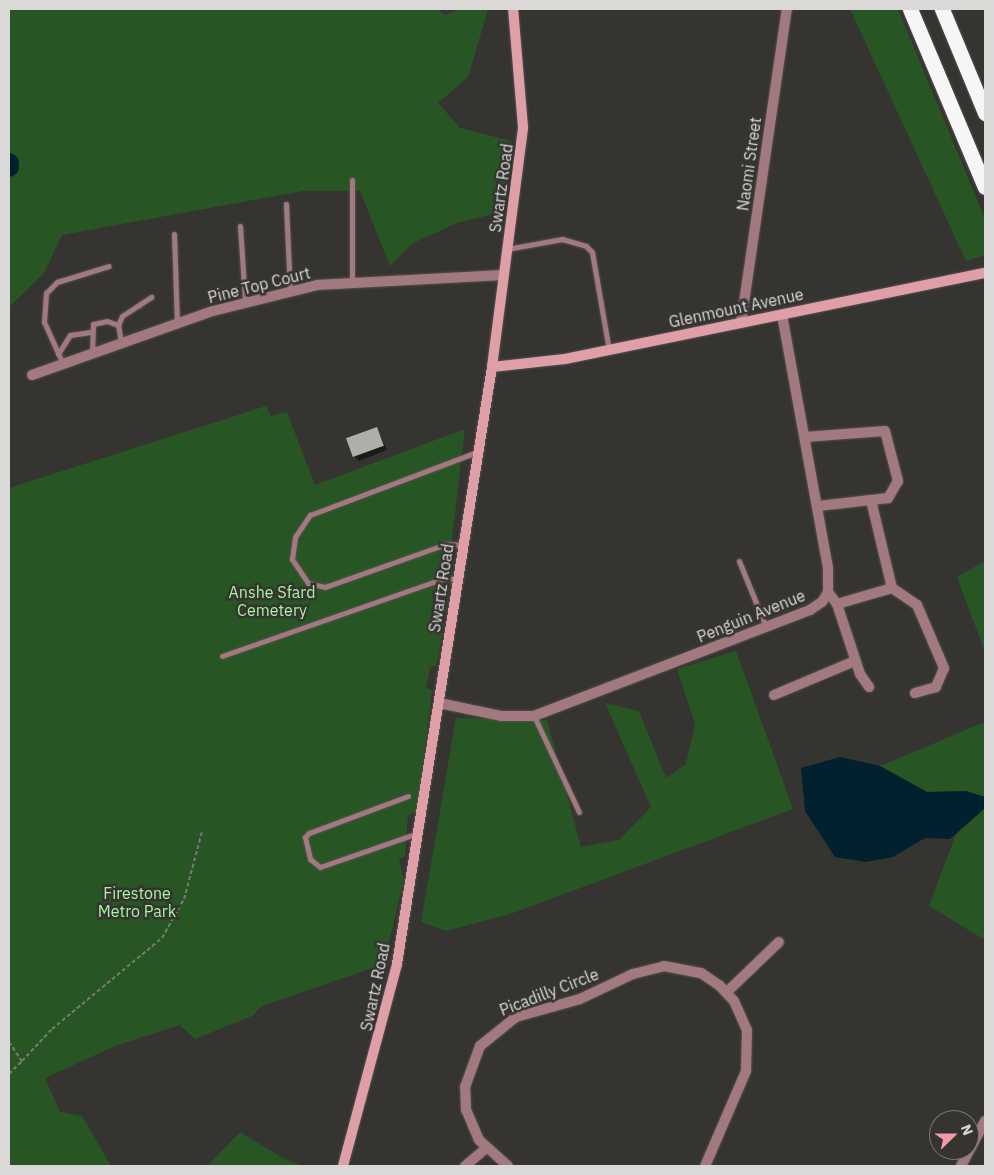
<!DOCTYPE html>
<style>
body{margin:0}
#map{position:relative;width:994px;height:1175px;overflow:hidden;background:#363431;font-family:"IBM Plex Sans",sans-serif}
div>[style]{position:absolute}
.green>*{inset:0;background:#275624}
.water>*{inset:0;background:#00212d}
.shadow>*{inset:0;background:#0007}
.river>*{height:20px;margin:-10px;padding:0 10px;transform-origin:10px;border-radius:10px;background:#00212d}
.building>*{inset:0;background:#b0aeaa;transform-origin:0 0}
.path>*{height:2px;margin-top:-1px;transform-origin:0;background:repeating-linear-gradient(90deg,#7b7977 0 4px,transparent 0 6.5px)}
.roads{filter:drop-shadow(0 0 1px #54524f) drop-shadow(0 0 1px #54524f)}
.lane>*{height:5px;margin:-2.5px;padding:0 2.5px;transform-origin:2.5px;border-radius:2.5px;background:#a1797e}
.street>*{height:10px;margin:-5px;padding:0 5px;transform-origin:5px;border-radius:5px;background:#a1797e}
.secondary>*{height:10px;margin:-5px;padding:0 5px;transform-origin:5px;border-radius:5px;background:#df9fa7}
.highway>*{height:15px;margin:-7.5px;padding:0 7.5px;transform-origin:7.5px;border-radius:7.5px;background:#f6f6f6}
span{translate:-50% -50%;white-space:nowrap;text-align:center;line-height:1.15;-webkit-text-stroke:5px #363431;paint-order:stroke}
.street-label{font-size:16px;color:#dad9d7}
.park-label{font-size:16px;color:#a4f59d}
.frame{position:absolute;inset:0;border:10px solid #dad9d7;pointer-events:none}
.north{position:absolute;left:929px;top:1110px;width:50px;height:50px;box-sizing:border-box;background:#363431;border:1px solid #787673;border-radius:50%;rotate:68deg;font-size:14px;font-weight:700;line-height:20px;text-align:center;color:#dad9d7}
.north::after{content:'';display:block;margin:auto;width:18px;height:22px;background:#f39aaa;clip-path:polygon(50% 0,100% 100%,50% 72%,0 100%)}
</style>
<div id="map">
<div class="green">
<i style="clip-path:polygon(9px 9px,436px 9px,445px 15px,462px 9px,488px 9px,468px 77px,438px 103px,460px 128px,511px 141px,505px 211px,457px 223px,413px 243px,390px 266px,360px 191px,303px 191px,62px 235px,44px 273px,9px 307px)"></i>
<i style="clip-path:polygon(850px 9px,898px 9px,985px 219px,985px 255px,966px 261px)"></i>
<i style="clip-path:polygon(266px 406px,271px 416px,287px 412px,315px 485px,465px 429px,449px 564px,453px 568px,437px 665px,430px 667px,426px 688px,432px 690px,417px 812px,408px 815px,405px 856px,399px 859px,404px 879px,384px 964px,262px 1006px,252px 1016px,195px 1039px,180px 1025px,115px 1046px,45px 1078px,60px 1112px,82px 1116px,111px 1166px,9px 1166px,9px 488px)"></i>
<i style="clip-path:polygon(985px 561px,985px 652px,957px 577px)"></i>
<i style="clip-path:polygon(736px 651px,793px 809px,510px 914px,446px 931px,421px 922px,456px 718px,547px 720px,581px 847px,619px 840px,651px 807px,605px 703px,639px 711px,666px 778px,686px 764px,695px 724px,677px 669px)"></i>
<i style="clip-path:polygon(985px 722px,985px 797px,966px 791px,927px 792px,880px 766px)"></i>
<i style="clip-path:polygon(985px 808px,985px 940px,929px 906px,956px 834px)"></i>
<i style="clip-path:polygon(240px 1132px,283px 1158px,303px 1166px,207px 1166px)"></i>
</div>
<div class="water">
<i style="clip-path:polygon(840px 757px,880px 766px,927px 792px,966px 791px,985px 797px,985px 808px,950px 839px,925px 838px,893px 857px,866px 862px,835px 857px,805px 811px,801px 768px)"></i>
</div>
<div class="shadow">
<i style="clip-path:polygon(377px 429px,387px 450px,359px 461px,354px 456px)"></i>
</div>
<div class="river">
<i style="left:9px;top:163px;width:4px;rotate:90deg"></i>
</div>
<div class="building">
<i style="left:377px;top:427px;width:20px;height:33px;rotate:70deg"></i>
</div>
<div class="path">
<i style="left:9px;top:1042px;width:23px;rotate:56deg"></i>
<i style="left:22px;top:1061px;width:44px;rotate:-46.8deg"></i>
<i style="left:52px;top:1029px;width:143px;rotate:-39.6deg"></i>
<i style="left:162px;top:938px;width:45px;rotate:-60.6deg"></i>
<i style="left:184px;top:899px;width:69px;rotate:-75deg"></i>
<i style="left:9px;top:1074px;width:18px;rotate:-45deg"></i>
</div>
<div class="roads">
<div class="lane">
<i style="left:286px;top:204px;width:87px;rotate:87.4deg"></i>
<i style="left:240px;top:226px;width:76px;rotate:86.2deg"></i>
<i style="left:174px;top:234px;width:89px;rotate:88.1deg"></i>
<i style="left:507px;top:249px;width:56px;rotate:-10.3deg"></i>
<i style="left:562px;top:239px;width:25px;rotate:16deg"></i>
<i style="left:586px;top:246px;width:8px;rotate:45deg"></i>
<i style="left:592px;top:252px;width:99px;rotate:80.2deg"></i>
<i style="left:352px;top:282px;width:102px;rotate:-90deg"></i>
<i style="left:121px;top:343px;width:18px;rotate:-99deg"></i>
<i style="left:118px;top:325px;width:10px;rotate:-66deg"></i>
<i style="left:122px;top:316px;width:35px;rotate:-33deg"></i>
<i style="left:58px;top:354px;width:22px;rotate:-58deg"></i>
<i style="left:70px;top:335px;width:21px;rotate:-8deg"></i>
<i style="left:92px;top:354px;width:30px;rotate:-88deg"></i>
<i style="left:93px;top:324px;width:14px;rotate:-12deg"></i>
<i style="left:107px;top:321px;width:12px;rotate:20deg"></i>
<i style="left:63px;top:364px;width:46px;rotate:-114.3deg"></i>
<i style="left:44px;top:322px;width:29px;rotate:-86deg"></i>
<i style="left:46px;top:293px;width:16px;rotate:-45deg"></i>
<i style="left:57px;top:282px;width:54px;rotate:-17.1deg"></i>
<i style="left:463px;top:545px;width:17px;rotate:-177deg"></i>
<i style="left:446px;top:544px;width:128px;rotate:160.4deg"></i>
<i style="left:325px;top:587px;width:17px;rotate:-167deg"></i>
<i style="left:308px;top:583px;width:29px;rotate:-124deg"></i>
<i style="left:292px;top:559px;width:22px;rotate:-82deg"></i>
<i style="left:295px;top:537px;width:27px;rotate:-56deg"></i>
<i style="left:310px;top:515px;width:178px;rotate:-20.7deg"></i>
<i style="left:739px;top:561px;width:71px;rotate:67.8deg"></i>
<i style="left:222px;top:656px;width:236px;rotate:-19.3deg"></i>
<i style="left:445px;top:578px;width:12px;rotate:5deg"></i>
<i style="left:534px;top:716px;width:106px;rotate:64.9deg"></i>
<i style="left:408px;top:796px;width:106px;rotate:159.5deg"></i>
<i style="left:309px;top:833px;width:6px;rotate:135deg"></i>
<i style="left:305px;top:837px;width:23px;rotate:77deg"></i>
<i style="left:310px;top:859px;width:13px;rotate:39deg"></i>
<i style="left:320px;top:867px;width:104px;rotate:-19.1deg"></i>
</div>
<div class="street">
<i style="left:741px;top:323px;width:317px;rotate:-81.7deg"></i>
<i style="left:32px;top:375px;width:192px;rotate:-19.5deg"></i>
<i style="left:213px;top:311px;width:107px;rotate:-14deg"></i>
<i style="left:317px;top:285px;width:186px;rotate:-3.1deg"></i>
<i style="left:805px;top:437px;width:80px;rotate:-4.3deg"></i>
<i style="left:885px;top:431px;width:52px;rotate:75.4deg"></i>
<i style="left:898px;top:481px;width:20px;rotate:120deg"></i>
<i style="left:888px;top:498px;width:70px;rotate:173.5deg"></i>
<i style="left:871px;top:500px;width:90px;rotate:76.6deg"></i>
<i style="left:892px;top:588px;width:30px;rotate:34deg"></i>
<i style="left:917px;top:605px;width:69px;rotate:66.8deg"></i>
<i style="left:944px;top:668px;width:21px;rotate:113deg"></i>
<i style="left:936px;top:687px;width:22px;rotate:164deg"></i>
<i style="left:828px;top:592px;width:15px;rotate:53deg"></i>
<i style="left:837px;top:604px;width:57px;rotate:-16.2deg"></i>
<i style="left:837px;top:604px;width:74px;rotate:71.8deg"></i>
<i style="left:860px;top:674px;width:16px;rotate:55deg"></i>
<i style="left:774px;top:695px;width:88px;rotate:-22.8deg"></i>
<i style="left:439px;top:703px;width:63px;rotate:11.8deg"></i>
<i style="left:501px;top:716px;width:33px"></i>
<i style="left:534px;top:716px;width:296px;rotate:-21deg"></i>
<i style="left:810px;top:610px;width:14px;rotate:-34deg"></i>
<i style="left:822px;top:602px;width:12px;rotate:-59deg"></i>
<i style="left:828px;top:592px;width:24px;rotate:-90deg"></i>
<i style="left:828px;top:568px;width:257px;rotate:-100.3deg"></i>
<i style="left:727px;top:992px;width:72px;rotate:-43.9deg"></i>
<i style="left:465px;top:1166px;width:26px;rotate:-40deg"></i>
<i style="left:508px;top:1166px;width:39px;rotate:-138deg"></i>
<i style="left:479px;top:1140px;width:33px;rotate:-113deg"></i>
<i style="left:466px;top:1110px;width:23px;rotate:-92deg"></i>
<i style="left:465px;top:1087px;width:44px;rotate:-69.9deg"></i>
<i style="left:480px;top:1046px;width:46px;rotate:-38.9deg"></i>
<i style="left:516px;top:1017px;width:66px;rotate:-15.7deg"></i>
<i style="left:580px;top:999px;width:59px;rotate:-25.3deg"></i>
<i style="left:633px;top:974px;width:32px;rotate:-14deg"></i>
<i style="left:664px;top:966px;width:38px;rotate:11deg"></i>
<i style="left:701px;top:973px;width:22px;rotate:34deg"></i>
<i style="left:719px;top:985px;width:22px;rotate:47deg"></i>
<i style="left:734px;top:1001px;width:32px;rotate:66deg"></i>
<i style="left:747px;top:1030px;width:41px;rotate:91.4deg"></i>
<i style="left:746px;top:1071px;width:103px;rotate:113.3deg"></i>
<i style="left:961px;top:1166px;width:51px;rotate:-61.9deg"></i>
</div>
<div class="secondary">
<i style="left:492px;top:367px;width:73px;rotate:-6.3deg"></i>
<i style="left:565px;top:359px;width:429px;rotate:-11.6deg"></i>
<i style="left:343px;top:1166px;width:209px;rotate:-75deg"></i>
<i style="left:397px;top:964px;width:605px;rotate:-80.96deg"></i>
<i style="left:492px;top:367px;width:242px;rotate:-82.6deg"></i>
<i style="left:523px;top:127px;width:118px;rotate:-94.8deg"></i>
</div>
<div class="highway">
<i style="left:910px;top:9px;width:193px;rotate:67.2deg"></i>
<i style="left:942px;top:9px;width:113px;rotate:67.5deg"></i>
</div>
</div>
<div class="street-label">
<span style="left:749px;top:164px;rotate:-82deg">Naomi Street</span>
<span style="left:501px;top:188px;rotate:-82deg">Swartz Road</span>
<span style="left:259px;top:285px;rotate:-14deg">Pine Top Court</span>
<span style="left:736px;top:308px;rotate:-12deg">Glenmount Avenue</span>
<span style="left:441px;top:588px;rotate:-81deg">Swartz Road</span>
<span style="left:751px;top:616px;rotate:-22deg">Penguin Avenue</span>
<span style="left:375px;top:987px;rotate:-78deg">Swartz Road</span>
<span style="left:549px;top:992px;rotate:-21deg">Picadilly Circle</span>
</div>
<div class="park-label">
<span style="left:272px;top:601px">Anshe Sfard<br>Cemetery</span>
<span style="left:137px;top:902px">Firestone<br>Metro Park</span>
</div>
<div class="frame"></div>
<div class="north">N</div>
</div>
